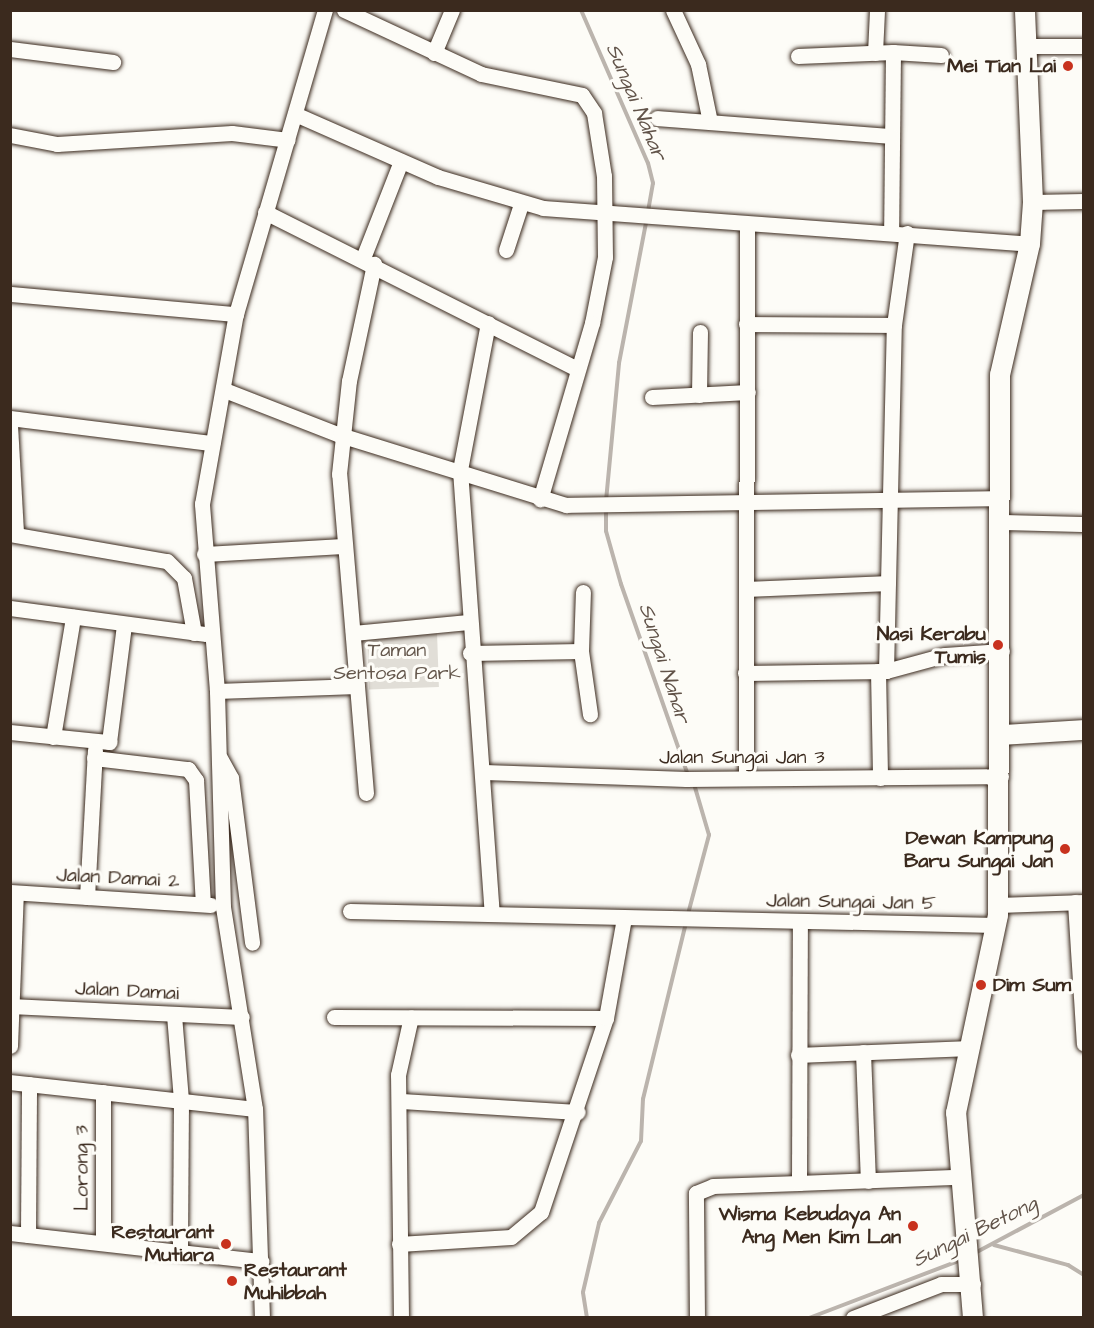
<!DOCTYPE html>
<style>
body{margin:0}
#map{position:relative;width:1094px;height:1328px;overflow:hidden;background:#fdfcf7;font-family:"Architects Daughter",sans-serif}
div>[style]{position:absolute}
.green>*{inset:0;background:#e1ded7;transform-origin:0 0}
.stream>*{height:4px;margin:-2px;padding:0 2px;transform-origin:2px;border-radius:2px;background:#bbb4ad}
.roads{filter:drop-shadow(0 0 2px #3b2a1e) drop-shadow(0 0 2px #3b2a1e)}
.minor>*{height:15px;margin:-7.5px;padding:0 7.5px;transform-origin:7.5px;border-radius:7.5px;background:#fdfcf7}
.major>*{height:20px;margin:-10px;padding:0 10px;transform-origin:10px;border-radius:10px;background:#fdfcf7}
.dots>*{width:16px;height:16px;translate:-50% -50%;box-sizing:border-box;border:3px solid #fdfcf7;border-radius:50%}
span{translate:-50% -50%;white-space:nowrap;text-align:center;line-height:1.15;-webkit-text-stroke:6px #fdfcf7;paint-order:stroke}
.poi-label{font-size:20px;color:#3b2a1e;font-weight:700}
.right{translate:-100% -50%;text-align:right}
.left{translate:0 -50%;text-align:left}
.park-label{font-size:20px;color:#64574c}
.street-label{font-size:20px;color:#3b2a1e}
.water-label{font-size:21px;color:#615349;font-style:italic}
.frame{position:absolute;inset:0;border:12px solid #3b2a1e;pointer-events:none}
</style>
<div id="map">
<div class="green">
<i style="left:437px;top:632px;width:55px;height:70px;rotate:88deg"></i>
</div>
<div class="stream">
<i style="left:581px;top:10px;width:167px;rotate:66.4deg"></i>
<i style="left:648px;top:163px;width:21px;rotate:76deg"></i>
<i style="left:653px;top:183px;width:28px;rotate:100deg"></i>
<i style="left:606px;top:501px;width:139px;rotate:-84.6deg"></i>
<i style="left:619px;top:363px;width:148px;rotate:-79.1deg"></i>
<i style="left:606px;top:509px;width:22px;rotate:90deg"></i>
<i style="left:606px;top:531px;width:55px;rotate:74.2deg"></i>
<i style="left:621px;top:584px;width:202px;rotate:70.7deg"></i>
<i style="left:688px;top:914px;width:82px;rotate:-75.1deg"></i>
<i style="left:709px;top:835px;width:53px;rotate:-106.4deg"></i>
<i style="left:994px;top:1245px;width:77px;rotate:15.1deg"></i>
<i style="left:1068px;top:1265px;width:19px;rotate:32deg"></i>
<i style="left:973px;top:1254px;width:126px;rotate:-28deg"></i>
<i style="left:587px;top:1318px;width:26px;rotate:-99deg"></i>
<i style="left:583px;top:1292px;width:71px;rotate:-76.9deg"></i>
<i style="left:599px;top:1223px;width:92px;rotate:-62.9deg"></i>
<i style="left:641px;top:1141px;width:42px;rotate:-87.3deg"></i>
<i style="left:643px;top:1099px;width:182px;rotate:-76.3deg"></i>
<i style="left:809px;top:1318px;width:163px;rotate:-20.9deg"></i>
</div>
<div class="roads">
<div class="minor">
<i style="left:344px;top:10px;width:151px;rotate:25deg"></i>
<i style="left:481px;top:74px;width:103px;rotate:11.7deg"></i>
<i style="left:582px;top:95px;width:22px;rotate:56deg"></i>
<i style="left:594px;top:113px;width:64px;rotate:81deg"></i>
<i style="left:604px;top:176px;width:81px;rotate:89.3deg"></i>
<i style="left:605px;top:257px;width:67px;rotate:101.1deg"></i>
<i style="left:592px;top:323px;width:184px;rotate:106.4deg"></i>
<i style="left:673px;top:10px;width:60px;rotate:65.2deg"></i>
<i style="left:698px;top:64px;width:59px;rotate:78.3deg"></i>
<i style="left:1025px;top:46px;width:59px"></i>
<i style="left:10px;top:49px;width:104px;rotate:7.2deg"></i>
<i style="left:893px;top:52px;width:48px;rotate:3.6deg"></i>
<i style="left:434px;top:53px;width:47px;rotate:-67.3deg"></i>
<i style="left:875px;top:53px;width:43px;rotate:-87.3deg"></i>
<i style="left:798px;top:56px;width:95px;rotate:-2.4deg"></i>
<i style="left:893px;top:52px;width:180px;rotate:90.6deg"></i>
<i style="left:295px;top:114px;width:156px;rotate:23.8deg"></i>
<i style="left:438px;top:177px;width:109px;rotate:16.4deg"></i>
<i style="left:543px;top:208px;width:488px;rotate:4.2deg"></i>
<i style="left:657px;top:118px;width:235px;rotate:4.4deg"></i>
<i style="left:10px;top:135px;width:48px;rotate:10.8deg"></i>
<i style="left:57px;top:144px;width:175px;rotate:-3.6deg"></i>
<i style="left:232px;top:133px;width:56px;rotate:7.1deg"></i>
<i style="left:1033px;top:202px;width:51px;rotate:-1.1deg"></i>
<i style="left:265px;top:212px;width:349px;rotate:26.7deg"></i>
<i style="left:506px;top:250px;width:48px;rotate:-71.9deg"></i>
<i style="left:363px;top:258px;width:104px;rotate:-68.6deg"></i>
<i style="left:10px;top:294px;width:227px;rotate:5.1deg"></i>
<i style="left:488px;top:323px;width:150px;rotate:100.8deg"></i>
<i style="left:460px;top:470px;width:445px;rotate:85.9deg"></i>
<i style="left:746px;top:324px;width:148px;rotate:0.4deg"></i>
<i style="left:227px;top:391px;width:121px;rotate:21.3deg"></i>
<i style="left:340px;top:435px;width:237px;rotate:17.2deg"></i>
<i style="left:566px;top:505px;width:434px;rotate:-0.9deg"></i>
<i style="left:699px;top:395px;width:63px;rotate:-89.1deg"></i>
<i style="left:652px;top:397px;width:96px;rotate:-3deg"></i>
<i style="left:10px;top:418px;width:204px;rotate:7.1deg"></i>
<i style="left:10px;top:425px;width:109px;rotate:86.8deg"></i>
<i style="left:1001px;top:522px;width:83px;rotate:1.4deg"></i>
<i style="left:10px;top:534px;width:159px;rotate:9.8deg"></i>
<i style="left:167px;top:561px;width:24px;rotate:45deg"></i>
<i style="left:184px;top:578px;width:56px;rotate:79.7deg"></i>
<i style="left:204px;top:554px;width:140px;rotate:-3.3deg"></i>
<i style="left:747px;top:589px;width:141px;rotate:-2.4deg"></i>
<i style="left:10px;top:608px;width:196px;rotate:7.6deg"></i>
<i style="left:353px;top:633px;width:116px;rotate:-5.5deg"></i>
<i style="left:581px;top:651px;width:64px;rotate:81.9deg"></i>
<i style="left:470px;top:653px;width:111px;rotate:-1deg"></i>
<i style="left:581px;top:651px;width:59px;rotate:-88.1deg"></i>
<i style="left:878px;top:671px;width:107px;rotate:88.9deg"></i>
<i style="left:886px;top:671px;width:346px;rotate:-88.7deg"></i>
<i style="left:894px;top:325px;width:93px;rotate:-82deg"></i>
<i style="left:745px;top:673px;width:141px;rotate:-0.8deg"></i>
<i style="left:886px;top:671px;width:61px;rotate:-15.2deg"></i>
<i style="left:945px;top:655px;width:57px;rotate:-4deg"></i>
<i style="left:217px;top:691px;width:140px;rotate:-2deg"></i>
<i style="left:10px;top:732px;width:100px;rotate:5.8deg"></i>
<i style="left:109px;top:742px;width:118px;rotate:-82.7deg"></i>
<i style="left:53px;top:737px;width:122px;rotate:-80.5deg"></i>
<i style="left:94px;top:758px;width:95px;rotate:6.7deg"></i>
<i style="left:188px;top:769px;width:14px;rotate:54deg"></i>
<i style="left:196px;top:780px;width:124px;rotate:86.8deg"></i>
<i style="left:220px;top:758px;width:23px;rotate:61deg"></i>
<i style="left:231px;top:778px;width:166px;rotate:82.7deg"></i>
<i style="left:484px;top:772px;width:202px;rotate:2deg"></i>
<i style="left:686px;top:779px;width:315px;rotate:-0.5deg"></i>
<i style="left:746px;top:778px;width:554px;rotate:-89.9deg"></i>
<i style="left:366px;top:793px;width:320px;rotate:-94.8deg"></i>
<i style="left:339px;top:474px;width:94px;rotate:-83.9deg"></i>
<i style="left:349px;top:381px;width:120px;rotate:-77.9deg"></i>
<i style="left:10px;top:892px;width:201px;rotate:3.7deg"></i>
<i style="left:87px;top:897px;width:147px;rotate:-86.9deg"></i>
<i style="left:1075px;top:902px;width:142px;rotate:86.4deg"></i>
<i style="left:998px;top:905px;width:86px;rotate:-2deg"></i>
<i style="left:350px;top:911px;width:646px;rotate:1.24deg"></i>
<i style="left:10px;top:1006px;width:232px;rotate:2.7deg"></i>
<i style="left:174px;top:1015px;width:86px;rotate:85.3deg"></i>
<i style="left:181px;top:1101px;width:151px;rotate:90.4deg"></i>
<i style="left:334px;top:1017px;width:272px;rotate:0.2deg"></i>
<i style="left:10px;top:1046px;width:153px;rotate:-87.8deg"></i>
<i style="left:863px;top:1052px;width:129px;rotate:87.8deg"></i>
<i style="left:798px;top:1055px;width:171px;rotate:-2.3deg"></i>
<i style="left:10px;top:1082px;width:246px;rotate:6.3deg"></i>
<i style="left:401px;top:1101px;width:177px;rotate:3.6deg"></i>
<i style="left:799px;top:1183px;width:159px;rotate:-2.2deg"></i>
<i style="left:10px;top:1233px;width:253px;rotate:6.4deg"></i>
<i style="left:28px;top:1235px;width:151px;rotate:-89.6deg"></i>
<i style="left:103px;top:1243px;width:151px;rotate:-90deg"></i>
<i style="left:399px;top:1244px;width:112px;rotate:-3.6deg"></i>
<i style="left:511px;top:1237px;width:39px;rotate:-40deg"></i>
<i style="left:541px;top:1212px;width:205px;rotate:-71.5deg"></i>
<i style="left:606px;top:1018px;width:102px;rotate:-79.8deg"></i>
<i style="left:262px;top:1318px;width:209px;rotate:-91.9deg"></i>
<i style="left:255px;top:1109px;width:205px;rotate:-99deg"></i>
<i style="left:223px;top:907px;width:216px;rotate:-91.6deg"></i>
<i style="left:217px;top:691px;width:188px;rotate:-94.6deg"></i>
<i style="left:202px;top:504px;width:193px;rotate:-79.9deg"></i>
<i style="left:236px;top:314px;width:317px;rotate:-73.7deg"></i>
<i style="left:401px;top:1318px;width:243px;rotate:-90.7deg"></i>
<i style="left:398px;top:1075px;width:59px;rotate:-77.4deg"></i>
<i style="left:697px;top:1318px;width:125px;rotate:-90.5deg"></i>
<i style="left:696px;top:1193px;width:18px;rotate:-22deg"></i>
<i style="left:713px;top:1186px;width:86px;rotate:-2deg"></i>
<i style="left:799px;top:1183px;width:261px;rotate:-89.8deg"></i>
<i style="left:853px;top:1318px;width:94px;rotate:-21.1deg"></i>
<i style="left:941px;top:1284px;width:32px"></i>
</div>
<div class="major">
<i style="left:1002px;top:735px;width:82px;rotate:-3.5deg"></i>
<i style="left:973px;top:1318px;width:206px;rotate:-94.7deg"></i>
<i style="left:956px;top:1113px;width:202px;rotate:-78deg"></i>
<i style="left:998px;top:915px;width:540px;rotate:-89.79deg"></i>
<i style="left:1000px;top:375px;width:134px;rotate:-77.1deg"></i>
<i style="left:1030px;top:244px;width:42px;rotate:-85.9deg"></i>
<i style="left:1033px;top:202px;width:192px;rotate:-92.4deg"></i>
</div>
</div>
<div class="dots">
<i style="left:1068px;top:66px;background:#c8321e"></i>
<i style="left:998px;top:645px;background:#c8321e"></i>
<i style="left:1065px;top:849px;background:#c8321e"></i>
<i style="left:981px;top:985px;background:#c8321e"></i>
<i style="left:913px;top:1226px;background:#c8321e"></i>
<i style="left:226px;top:1244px;background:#c8321e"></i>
<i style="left:232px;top:1281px;background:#c8321e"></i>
</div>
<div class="poi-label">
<span class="right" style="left:1056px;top:66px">Mei Tian Lai</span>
<span class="right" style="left:986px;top:646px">Nasi Kerabu<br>Tumis</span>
<span class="right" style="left:1053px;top:850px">Dewan Kampung<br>Baru Sungai Jan</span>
<span class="left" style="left:993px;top:985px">Dim Sum</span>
<span class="right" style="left:901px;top:1226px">Wisma Kebudaya An<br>Ang Men Kim Lan</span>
<span class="right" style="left:214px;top:1244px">Restaurant<br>Mutiara</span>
<span class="left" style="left:244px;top:1282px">Restaurant<br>Muhibbah</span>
</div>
<div class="park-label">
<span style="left:397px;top:662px">Taman<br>Sentosa Park</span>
</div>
<div class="street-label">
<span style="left:742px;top:757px">Jalan Sungai Jan 3</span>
<span style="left:118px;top:878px;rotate:3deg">Jalan Damai 2</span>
<span style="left:851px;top:902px;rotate:1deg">Jalan Sungai Jan 5</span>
<span style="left:127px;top:991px;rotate:3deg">Jalan Damai</span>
<span style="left:82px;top:1168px;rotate:-90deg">Lorong 3</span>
</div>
<div class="water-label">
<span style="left:636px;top:102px;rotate:67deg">Sungai Nahar</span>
<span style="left:664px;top:663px;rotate:72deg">Sungai Nahar</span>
<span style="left:975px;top:1232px;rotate:-26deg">Sungai Betong</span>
</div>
<div class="frame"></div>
</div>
